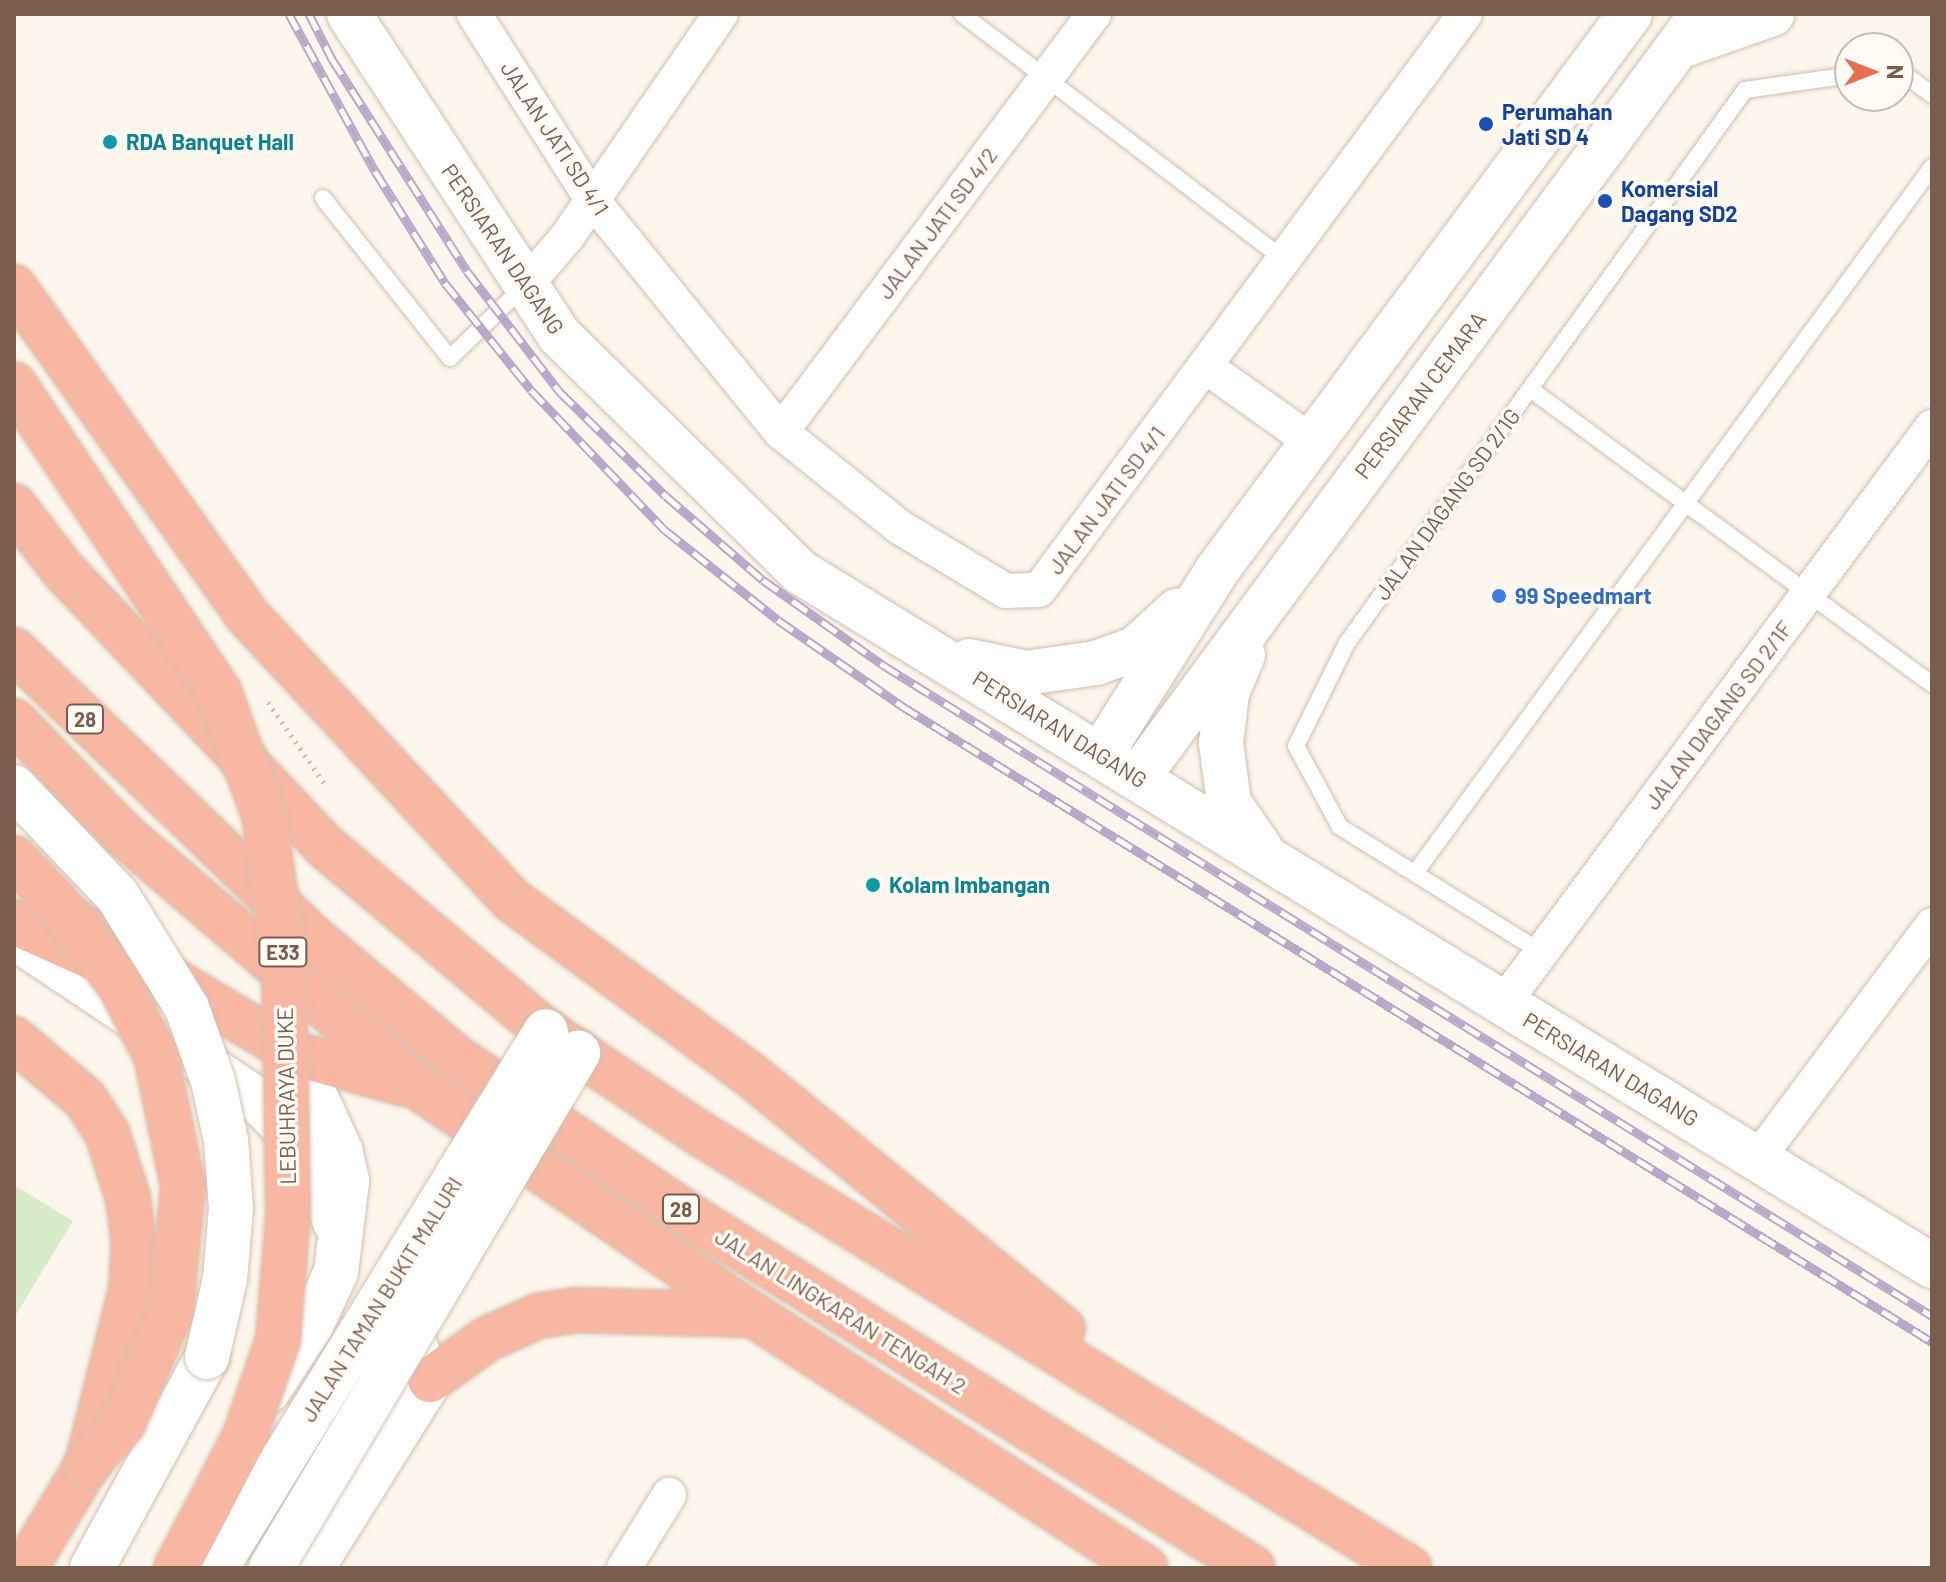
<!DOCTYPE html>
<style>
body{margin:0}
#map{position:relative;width:1946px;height:1582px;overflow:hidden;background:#fdf6ec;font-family:Barlow,sans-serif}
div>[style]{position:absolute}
.green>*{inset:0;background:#d8ecc9}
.path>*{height:5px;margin-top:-2.5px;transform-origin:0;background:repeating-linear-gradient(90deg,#d9b8a5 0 2px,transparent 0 8px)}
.roads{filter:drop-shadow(0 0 2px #d1beb0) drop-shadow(0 0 2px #d1beb0)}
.lane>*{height:16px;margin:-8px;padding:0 8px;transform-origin:8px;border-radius:8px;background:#fff}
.street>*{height:34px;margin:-17px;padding:0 17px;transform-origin:17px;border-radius:17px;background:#fff}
.secondary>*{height:44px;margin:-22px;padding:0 22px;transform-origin:22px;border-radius:22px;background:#fff}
.highway>*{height:44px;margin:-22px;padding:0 22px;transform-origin:22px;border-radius:22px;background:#f7b7a3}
.rail>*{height:9px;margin-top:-4.5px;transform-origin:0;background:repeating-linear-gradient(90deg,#fffaf3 0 18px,#b9a8c9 0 36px);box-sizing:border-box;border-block:2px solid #b9a8c9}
.bridges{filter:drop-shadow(0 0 2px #d6c0b0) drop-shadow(0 0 2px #d6c0b0)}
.secondary-bridge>*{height:44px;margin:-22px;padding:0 22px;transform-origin:22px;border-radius:22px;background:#fff}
.highway-bridge>*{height:44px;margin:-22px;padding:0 22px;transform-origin:22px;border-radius:22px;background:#f7b7a3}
.dots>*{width:22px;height:22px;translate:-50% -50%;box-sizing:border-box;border:4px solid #fffaf3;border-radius:50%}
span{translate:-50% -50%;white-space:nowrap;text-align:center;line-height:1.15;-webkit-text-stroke:7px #fffaf3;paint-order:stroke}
.shield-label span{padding:2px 6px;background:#fffaf3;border:2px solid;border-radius:6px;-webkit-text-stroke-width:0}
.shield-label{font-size:20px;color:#7a5c4d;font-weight:700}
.transit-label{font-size:22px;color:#164399;font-weight:700}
.left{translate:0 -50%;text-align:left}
.street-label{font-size:22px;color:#7a5c4d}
.culture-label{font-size:22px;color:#0d838f;font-weight:700}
.shop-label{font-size:22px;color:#366cbe;font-weight:700}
.frame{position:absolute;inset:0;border:16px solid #7a5c4d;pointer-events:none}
.north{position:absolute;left:1834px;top:32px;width:80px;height:80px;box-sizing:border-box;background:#fffaf3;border:2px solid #cabbb1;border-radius:50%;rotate:90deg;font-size:22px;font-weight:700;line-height:32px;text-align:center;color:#7a5c4d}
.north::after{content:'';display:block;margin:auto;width:28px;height:36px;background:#e76f51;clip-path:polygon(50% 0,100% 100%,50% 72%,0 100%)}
</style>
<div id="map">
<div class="green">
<i style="clip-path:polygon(14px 1185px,73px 1221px,14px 1318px)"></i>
</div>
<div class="path">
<i style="left:268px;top:702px;width:98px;rotate:55.3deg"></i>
</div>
<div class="roads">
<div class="lane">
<i style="left:962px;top:14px;width:405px;rotate:37.3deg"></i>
<i style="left:1898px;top:69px;width:43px;rotate:37.4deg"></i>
<i style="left:323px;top:198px;width:204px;rotate:51.6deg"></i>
<i style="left:450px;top:358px;width:102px;rotate:-44.2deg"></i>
<i style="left:1530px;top:389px;width:499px;rotate:36.3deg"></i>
<i style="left:1415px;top:873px;width:875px;rotate:-53.78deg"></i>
<i style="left:1541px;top:952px;width:237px;rotate:-148.1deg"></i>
<i style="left:1340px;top:827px;width:92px;rotate:-118.5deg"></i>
<i style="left:1296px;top:746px;width:115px;rotate:-63.7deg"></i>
<i style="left:1347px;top:643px;width:681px;rotate:-54.26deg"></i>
<i style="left:1745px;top:90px;width:106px;rotate:-8.1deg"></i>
</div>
<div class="street">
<i style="left:474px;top:14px;width:222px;rotate:57.5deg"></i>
<i style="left:593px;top:201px;width:298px;rotate:50.9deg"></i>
<i style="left:781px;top:432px;width:154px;rotate:38.7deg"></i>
<i style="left:901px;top:528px;width:122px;rotate:31deg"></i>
<i style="left:1006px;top:591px;width:33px;rotate:-2deg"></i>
<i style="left:1039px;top:590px;width:716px;rotate:-53.51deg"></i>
<i style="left:525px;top:286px;width:65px;rotate:-49.4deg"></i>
<i style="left:567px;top:237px;width:271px;rotate:-55.4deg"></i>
<i style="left:1205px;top:366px;width:131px;rotate:35.4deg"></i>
<i style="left:781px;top:432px;width:522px;rotate:-53.17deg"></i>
<i style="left:1503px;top:1004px;width:719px;rotate:-53.37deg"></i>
<i style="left:1758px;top:1158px;width:291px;rotate:-53.2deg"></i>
<i style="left:624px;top:1568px;width:86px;rotate:-58.3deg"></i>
</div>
<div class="secondary">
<i style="left:349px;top:14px;width:384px;rotate:56.8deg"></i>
<i style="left:559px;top:335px;width:338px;rotate:44.5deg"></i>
<i style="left:800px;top:572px;width:1328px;rotate:31.51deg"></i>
<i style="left:1678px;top:47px;width:100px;rotate:-19.3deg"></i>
<i style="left:1243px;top:655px;width:41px;rotate:112.8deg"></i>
<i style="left:1227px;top:693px;width:50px;rotate:96.8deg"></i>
<i style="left:1221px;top:743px;width:61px;rotate:82.4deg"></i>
<i style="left:1229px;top:803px;width:55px;rotate:55.4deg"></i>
<i style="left:969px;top:661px;width:58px;rotate:11.9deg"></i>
<i style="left:1026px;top:673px;width:71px;rotate:-8.1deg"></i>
<i style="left:1096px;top:663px;width:41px;rotate:-19.7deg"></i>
<i style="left:1135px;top:649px;width:57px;rotate:-42.1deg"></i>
<i style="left:1101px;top:754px;width:219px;rotate:-57.7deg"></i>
<i style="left:1218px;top:569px;width:691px;rotate:-53.41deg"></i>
<i style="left:1138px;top:777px;width:949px;rotate:-53.53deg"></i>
<i style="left:14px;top:937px;width:291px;rotate:33.8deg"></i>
<i style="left:256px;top:1099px;width:65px;rotate:45deg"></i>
<i style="left:302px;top:1145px;width:49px;rotate:61.9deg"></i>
<i style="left:325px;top:1188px;width:35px;rotate:74deg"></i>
<i style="left:268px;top:1391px;width:78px;rotate:-56.5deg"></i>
<i style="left:311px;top:1326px;width:60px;rotate:-65.2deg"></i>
<i style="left:336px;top:1272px;width:92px;rotate:-83.1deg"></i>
<i style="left:347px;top:1181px;width:30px;rotate:-102deg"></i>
<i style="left:341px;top:1152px;width:108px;rotate:-114.7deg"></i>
<i style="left:92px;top:1568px;width:240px;rotate:-61.4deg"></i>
<i style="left:312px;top:1568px;width:222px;rotate:-57.9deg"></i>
<i style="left:430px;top:1380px;width:39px;rotate:-114deg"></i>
</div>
<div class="highway">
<i style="left:14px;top:287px;width:401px;rotate:54.6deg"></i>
<i style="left:246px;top:614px;width:392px;rotate:47.1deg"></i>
<i style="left:513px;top:901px;width:290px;rotate:36.2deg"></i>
<i style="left:747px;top:1072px;width:407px;rotate:39.1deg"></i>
<i style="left:14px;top:506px;width:81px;rotate:52.6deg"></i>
<i style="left:63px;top:570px;width:383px;rotate:46.5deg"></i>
<i style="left:327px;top:848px;width:285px;rotate:39.9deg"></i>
<i style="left:546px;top:1031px;width:184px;rotate:33.7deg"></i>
<i style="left:699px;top:1133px;width:833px;rotate:31.49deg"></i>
<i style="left:14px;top:650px;width:412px;rotate:43.9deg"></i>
<i style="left:311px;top:936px;width:190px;rotate:39.9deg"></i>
<i style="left:457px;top:1058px;width:298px;rotate:34.1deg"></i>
<i style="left:704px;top:1225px;width:647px;rotate:32deg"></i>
<i style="left:14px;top:721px;width:157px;rotate:46deg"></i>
<i style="left:123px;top:834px;width:390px;rotate:40.6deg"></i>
<i style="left:419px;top:1088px;width:404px;rotate:34.2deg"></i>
<i style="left:753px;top:1315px;width:467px;rotate:32.8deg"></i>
<i style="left:67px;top:917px;width:267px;rotate:30.9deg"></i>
<i style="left:296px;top:1054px;width:113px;rotate:15.4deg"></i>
<i style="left:14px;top:922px;width:90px;rotate:24.3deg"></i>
<i style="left:14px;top:1039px;width:93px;rotate:40.2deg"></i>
<i style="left:85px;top:1099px;width:40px;rotate:57.1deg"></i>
<i style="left:107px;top:1133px;width:68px;rotate:72.1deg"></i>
<i style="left:128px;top:1198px;width:46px;rotate:82.6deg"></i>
<i style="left:134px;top:1244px;width:46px;rotate:93.7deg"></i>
<i style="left:131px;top:1290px;width:180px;rotate:104.1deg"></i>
<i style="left:87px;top:1465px;width:120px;rotate:121deg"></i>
<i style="left:430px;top:1380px;width:70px;rotate:-35.7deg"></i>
<i style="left:487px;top:1339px;width:56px;rotate:-24.3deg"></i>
<i style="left:538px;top:1316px;width:37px;rotate:-9deg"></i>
<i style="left:575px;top:1310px;width:178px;rotate:1.6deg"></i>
</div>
</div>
<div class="rail">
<i style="left:289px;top:14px;width:179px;rotate:61.3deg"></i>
<i style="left:375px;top:171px;width:132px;rotate:58deg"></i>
<i style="left:445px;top:283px;width:137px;rotate:51.2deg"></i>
<i style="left:531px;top:390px;width:194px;rotate:46.3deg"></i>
<i style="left:665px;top:530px;width:144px;rotate:38.5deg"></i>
<i style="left:778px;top:620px;width:151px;rotate:34.7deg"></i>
<i style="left:902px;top:706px;width:1211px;rotate:31.69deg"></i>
<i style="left:309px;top:14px;width:51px;rotate:62.9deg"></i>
<i style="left:332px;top:59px;width:251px;rotate:57.5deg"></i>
<i style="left:467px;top:271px;width:153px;rotate:52.5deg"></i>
<i style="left:560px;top:392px;width:148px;rotate:44.5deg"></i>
<i style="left:666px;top:496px;width:128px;rotate:40.9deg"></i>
<i style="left:763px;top:580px;width:147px;rotate:35.3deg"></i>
<i style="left:883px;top:665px;width:1235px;rotate:31.82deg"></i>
</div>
<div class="bridges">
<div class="secondary-bridge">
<i style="left:14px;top:787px;width:149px;rotate:46.4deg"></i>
<i style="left:117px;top:895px;width:133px;rotate:58.2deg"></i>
<i style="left:187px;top:1008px;width:77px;rotate:70.4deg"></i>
<i style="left:213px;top:1081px;width:60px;rotate:77.6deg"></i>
<i style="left:226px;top:1140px;width:68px;rotate:85.8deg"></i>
<i style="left:231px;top:1208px;width:71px;rotate:94.8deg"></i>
<i style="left:225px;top:1279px;width:80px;rotate:103deg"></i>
<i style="left:216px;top:1568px;width:630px;rotate:-58.43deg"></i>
<i style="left:271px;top:1568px;width:600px;rotate:-59.2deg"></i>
</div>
<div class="highway-bridge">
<i style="left:14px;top:384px;width:369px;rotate:56.3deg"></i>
<i style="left:219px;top:691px;width:132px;rotate:70.1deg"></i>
<i style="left:264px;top:815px;width:142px;rotate:81.9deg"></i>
<i style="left:284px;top:956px;width:260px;rotate:89.1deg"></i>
<i style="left:288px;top:1216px;width:124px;rotate:94.6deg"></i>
<i style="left:278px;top:1340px;width:104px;rotate:109.1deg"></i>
<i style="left:244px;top:1438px;width:147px;rotate:117.6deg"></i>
<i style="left:14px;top:858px;width:62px;rotate:46.3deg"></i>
<i style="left:57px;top:903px;width:102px;rotate:52.6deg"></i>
<i style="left:119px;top:984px;width:81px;rotate:62.8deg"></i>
<i style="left:156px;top:1056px;width:132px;rotate:78.2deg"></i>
<i style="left:183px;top:1185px;width:128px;rotate:95.4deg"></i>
<i style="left:171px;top:1312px;width:122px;rotate:113.2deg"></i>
<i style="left:123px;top:1424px;width:55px;rotate:131.3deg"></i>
</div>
</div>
<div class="dots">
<i style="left:1486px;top:124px;background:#1a4fb4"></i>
<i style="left:110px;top:142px;background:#0f9aa8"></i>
<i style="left:1605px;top:201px;background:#1a4fb4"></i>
<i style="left:1499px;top:596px;background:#3f7fe0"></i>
<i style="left:873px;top:885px;background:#0f9aa8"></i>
</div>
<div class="shield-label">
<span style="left:85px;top:719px">28</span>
<span style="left:283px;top:952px">E33</span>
<span style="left:681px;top:1209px">28</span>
</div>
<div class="transit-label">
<span class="left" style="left:1502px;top:124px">Perumahan<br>Jati SD 4</span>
<span class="left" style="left:1621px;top:201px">Komersial<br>Dagang SD2</span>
</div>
<div class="street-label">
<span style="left:555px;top:138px;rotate:57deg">JALAN JATI SD 4/1</span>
<span style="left:937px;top:223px;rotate:-53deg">JALAN JATI SD 4/2</span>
<span style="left:503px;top:249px;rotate:56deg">PERSIARAN DAGANG</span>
<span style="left:1420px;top:395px;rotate:-53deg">PERSIARAN CEMARA</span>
<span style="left:1106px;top:500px;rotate:-53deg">JALAN JATI SD 4/1</span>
<span style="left:1447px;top:504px;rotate:-54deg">JALAN DAGANG SD 2/1G</span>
<span style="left:1718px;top:715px;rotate:-53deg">JALAN DAGANG SD 2/1F</span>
<span style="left:1060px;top:729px;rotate:32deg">PERSIARAN DAGANG</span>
<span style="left:1611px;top:1069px;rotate:31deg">PERSIARAN DAGANG</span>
<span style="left:286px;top:1096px;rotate:-91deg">LEBUHRAYA DUKE</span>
<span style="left:381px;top:1299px;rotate:-58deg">JALAN TAMAN BUKIT MALURI</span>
<span style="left:841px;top:1311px;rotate:32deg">JALAN LINGKARAN TENGAH 2</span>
</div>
<div class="culture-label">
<span class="left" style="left:126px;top:142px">RDA Banquet Hall</span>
<span class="left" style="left:889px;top:885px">Kolam Imbangan</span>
</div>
<div class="shop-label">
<span class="left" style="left:1515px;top:596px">99 Speedmart</span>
</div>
<div class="frame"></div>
<div class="north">N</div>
</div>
